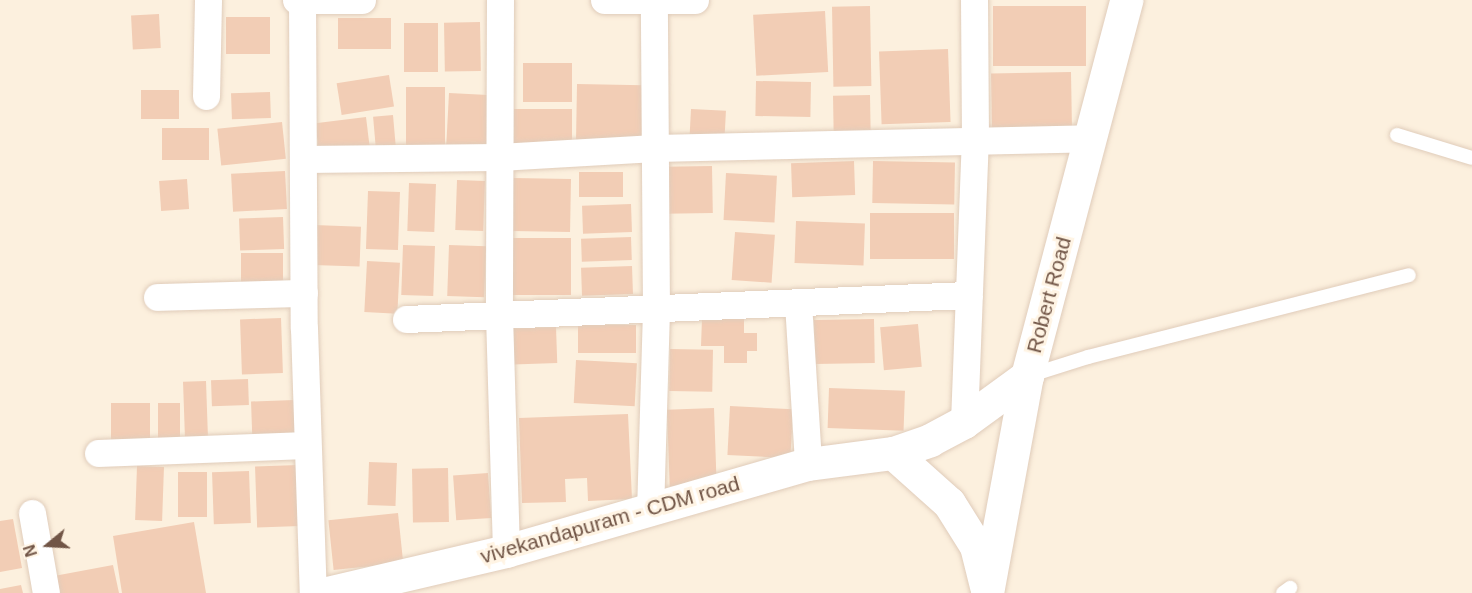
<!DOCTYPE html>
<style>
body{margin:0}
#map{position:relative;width:1472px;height:593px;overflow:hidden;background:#fcf0de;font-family:Helvetica,sans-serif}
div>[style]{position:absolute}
.building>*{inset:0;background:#f2cdb5;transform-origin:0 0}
.roads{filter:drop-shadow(0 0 2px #e0ccba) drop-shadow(0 0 2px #e0ccba)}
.service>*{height:14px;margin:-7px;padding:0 7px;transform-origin:7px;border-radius:7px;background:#fff}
.minor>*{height:27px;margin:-13.5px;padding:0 13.5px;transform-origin:13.5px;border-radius:13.5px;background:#fff}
.tertiary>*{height:33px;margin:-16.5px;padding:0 16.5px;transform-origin:16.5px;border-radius:16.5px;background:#fff}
span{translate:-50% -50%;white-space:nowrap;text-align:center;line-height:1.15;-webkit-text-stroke:6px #fff4e4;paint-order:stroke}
.street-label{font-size:21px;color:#715546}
.north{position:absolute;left:18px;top:515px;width:60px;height:60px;-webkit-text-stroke:4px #fff4e4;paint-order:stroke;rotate:252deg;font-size:16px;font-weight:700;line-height:24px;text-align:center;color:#715546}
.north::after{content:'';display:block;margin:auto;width:21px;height:27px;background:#715546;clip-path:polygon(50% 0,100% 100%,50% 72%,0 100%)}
</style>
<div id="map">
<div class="building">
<i style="left:870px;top:6px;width:80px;height:38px;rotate:89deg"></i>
<i style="left:993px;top:6px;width:93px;height:60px"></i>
<i style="left:825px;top:11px;width:61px;height:72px;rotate:87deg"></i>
<i style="left:159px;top:14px;width:34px;height:28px;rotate:87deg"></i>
<i style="left:226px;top:17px;width:44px;height:37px"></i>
<i style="left:338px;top:18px;width:53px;height:31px"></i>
<i style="left:480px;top:22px;width:49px;height:36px;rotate:89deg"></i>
<i style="left:404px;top:23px;width:34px;height:49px"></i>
<i style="left:948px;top:49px;width:73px;height:69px;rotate:88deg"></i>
<i style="left:523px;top:63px;width:49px;height:39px"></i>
<i style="left:1071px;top:72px;width:59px;height:80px;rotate:89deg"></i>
<i style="left:389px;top:75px;width:32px;height:53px;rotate:81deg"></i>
<i style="left:756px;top:81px;width:55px;height:35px;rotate:1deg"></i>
<i style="left:577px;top:84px;width:66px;height:56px;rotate:1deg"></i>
<i style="left:406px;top:87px;width:39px;height:63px"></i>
<i style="left:179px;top:90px;width:29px;height:38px;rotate:90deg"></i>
<i style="left:270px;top:92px;width:26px;height:39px;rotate:88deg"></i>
<i style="left:449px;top:93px;width:44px;height:57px;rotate:3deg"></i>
<i style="left:870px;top:95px;width:44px;height:37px;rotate:89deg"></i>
<i style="left:514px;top:109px;width:58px;height:39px"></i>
<i style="left:691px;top:109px;width:35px;height:25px;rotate:3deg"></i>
<i style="left:393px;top:115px;width:36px;height:20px;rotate:85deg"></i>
<i style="left:366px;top:117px;width:33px;height:51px;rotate:83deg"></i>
<i style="left:282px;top:122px;width:37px;height:65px;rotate:84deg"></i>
<i style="left:162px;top:128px;width:47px;height:32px"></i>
<i style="left:854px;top:161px;width:34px;height:63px;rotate:88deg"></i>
<i style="left:873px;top:161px;width:82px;height:42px;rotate:1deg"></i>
<i style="left:712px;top:166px;width:47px;height:48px;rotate:89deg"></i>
<i style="left:285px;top:171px;width:38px;height:54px;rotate:87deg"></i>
<i style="left:623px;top:172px;width:25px;height:44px;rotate:90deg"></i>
<i style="left:726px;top:173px;width:51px;height:47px;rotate:3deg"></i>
<i style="left:513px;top:178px;width:58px;height:53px;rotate:1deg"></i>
<i style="left:187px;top:179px;width:30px;height:28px;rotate:86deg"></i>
<i style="left:457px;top:180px;width:28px;height:50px;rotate:2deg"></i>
<i style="left:409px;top:183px;width:27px;height:48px;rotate:2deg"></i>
<i style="left:368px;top:191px;width:32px;height:58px;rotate:2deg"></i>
<i style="left:631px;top:204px;width:28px;height:49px;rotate:88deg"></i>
<i style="left:870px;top:213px;width:84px;height:46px"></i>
<i style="left:283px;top:217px;width:32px;height:44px;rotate:88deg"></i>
<i style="left:796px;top:221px;width:69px;height:42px;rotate:2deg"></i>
<i style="left:314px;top:225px;width:47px;height:40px;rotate:2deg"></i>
<i style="left:735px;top:232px;width:40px;height:48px;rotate:4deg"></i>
<i style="left:631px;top:237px;width:23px;height:50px;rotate:88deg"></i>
<i style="left:510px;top:238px;width:61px;height:57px"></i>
<i style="left:403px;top:245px;width:32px;height:50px;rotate:2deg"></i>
<i style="left:449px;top:245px;width:37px;height:51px;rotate:2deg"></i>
<i style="left:241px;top:253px;width:42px;height:31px"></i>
<i style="left:367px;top:261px;width:33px;height:51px;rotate:3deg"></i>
<i style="left:632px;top:266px;width:28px;height:51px;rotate:88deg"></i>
<i style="left:281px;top:318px;width:55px;height:41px;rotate:88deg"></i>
<i style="clip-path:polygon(702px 318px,744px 318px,744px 333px,757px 333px,757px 351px,747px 351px,747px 363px,724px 363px,724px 346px,701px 346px)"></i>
<i style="left:874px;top:319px;width:44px;height:60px;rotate:89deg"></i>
<i style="left:918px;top:324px;width:43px;height:38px;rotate:85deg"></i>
<i style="left:578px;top:325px;width:58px;height:28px"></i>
<i style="left:556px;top:327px;width:36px;height:44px;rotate:88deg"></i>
<i style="left:670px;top:349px;width:43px;height:42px;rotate:1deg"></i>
<i style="left:576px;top:360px;width:61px;height:43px;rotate:3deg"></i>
<i style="left:248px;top:379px;width:26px;height:37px;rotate:88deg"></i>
<i style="left:206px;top:381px;width:62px;height:23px;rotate:88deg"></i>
<i style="left:829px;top:388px;width:76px;height:40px;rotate:2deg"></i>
<i style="left:294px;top:400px;width:34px;height:43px;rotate:88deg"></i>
<i style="left:111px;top:403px;width:39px;height:40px"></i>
<i style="left:158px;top:403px;width:22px;height:41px"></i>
<i style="left:730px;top:406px;width:63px;height:49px;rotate:3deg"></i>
<i style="left:714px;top:408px;width:77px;height:47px;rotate:88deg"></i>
<i style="clip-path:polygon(628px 414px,632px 499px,588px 501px,587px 478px,565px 479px,566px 502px,522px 503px,519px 418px)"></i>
<i style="left:369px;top:462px;width:28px;height:43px;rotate:2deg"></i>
<i style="left:298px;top:465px;width:61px;height:43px;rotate:88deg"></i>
<i style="left:137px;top:466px;width:27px;height:54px;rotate:2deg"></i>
<i style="left:448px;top:468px;width:54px;height:36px;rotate:89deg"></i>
<i style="left:249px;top:471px;width:52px;height:37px;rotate:88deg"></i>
<i style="left:178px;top:472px;width:29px;height:45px"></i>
<i style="left:488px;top:473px;width:45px;height:35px;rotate:86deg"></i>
<i style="left:398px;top:513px;width:50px;height:70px;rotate:84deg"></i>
<i style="clip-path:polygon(13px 519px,22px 568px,0 572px,0 521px)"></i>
<i style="clip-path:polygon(194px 522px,206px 593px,122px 593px,113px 536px)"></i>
<i style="clip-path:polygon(113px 565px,119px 593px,57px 593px,54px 576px)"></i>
<i style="clip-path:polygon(21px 585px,23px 593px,0 593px,0 589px)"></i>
</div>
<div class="roads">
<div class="service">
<i style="left:1397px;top:135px;width:78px;rotate:17deg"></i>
<i style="left:1028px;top:376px;width:63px;rotate:-17.6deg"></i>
<i style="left:1088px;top:357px;width:331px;rotate:-14.3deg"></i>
<i style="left:1283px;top:593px;width:9px;rotate:-36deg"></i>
</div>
<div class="minor">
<i style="left:296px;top:0;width:66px"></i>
<i style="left:302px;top:0;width:328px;rotate:89.7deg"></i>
<i style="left:304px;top:328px;width:265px;rotate:88.1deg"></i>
<i style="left:500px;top:0;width:315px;rotate:90.2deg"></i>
<i style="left:499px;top:315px;width:236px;rotate:88.3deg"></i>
<i style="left:604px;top:0;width:91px"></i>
<i style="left:206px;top:96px;width:96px;rotate:-88.8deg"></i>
<i style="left:303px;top:159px;width:196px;rotate:-0.6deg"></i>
<i style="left:499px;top:157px;width:156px;rotate:-3.3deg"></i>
<i style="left:655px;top:148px;width:435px;rotate:-1.3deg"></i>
<i style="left:157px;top:297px;width:147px;rotate:-1.6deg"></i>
<i style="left:798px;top:303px;width:161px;rotate:86.4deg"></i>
<i style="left:406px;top:319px;width:563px;rotate:-2.45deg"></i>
<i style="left:964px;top:422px;width:281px;rotate:-87.8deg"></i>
<i style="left:975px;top:141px;width:141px;rotate:-90.4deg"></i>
<i style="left:98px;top:453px;width:208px;rotate:-2.2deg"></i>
<i style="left:650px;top:512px;width:201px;rotate:-88.3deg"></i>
<i style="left:656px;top:311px;width:311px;rotate:-90.4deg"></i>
<i style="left:32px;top:513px;width:81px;rotate:80.1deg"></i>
</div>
<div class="tertiary">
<i style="left:893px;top:453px;width:75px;rotate:41.8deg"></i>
<i style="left:949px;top:503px;width:51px;rotate:57.9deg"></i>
<i style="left:976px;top:546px;width:41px;rotate:76deg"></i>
<i style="left:327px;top:593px;width:184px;rotate:-13.2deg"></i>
<i style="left:506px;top:551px;width:314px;rotate:-16.1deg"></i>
<i style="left:808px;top:464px;width:86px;rotate:-7.4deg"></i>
<i style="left:893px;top:453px;width:39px;rotate:-19deg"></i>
<i style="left:930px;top:440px;width:38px;rotate:-28deg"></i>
<i style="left:964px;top:422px;width:78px;rotate:-36.1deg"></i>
<i style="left:987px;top:593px;width:221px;rotate:-79.6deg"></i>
<i style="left:1027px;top:376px;width:389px;rotate:-75.2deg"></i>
</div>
</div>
<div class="street-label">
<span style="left:1049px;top:295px;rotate:-75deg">Robert Road</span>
<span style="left:610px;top:520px;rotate:-16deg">vivekandapuram - CDM road</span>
</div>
<div class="north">N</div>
</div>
